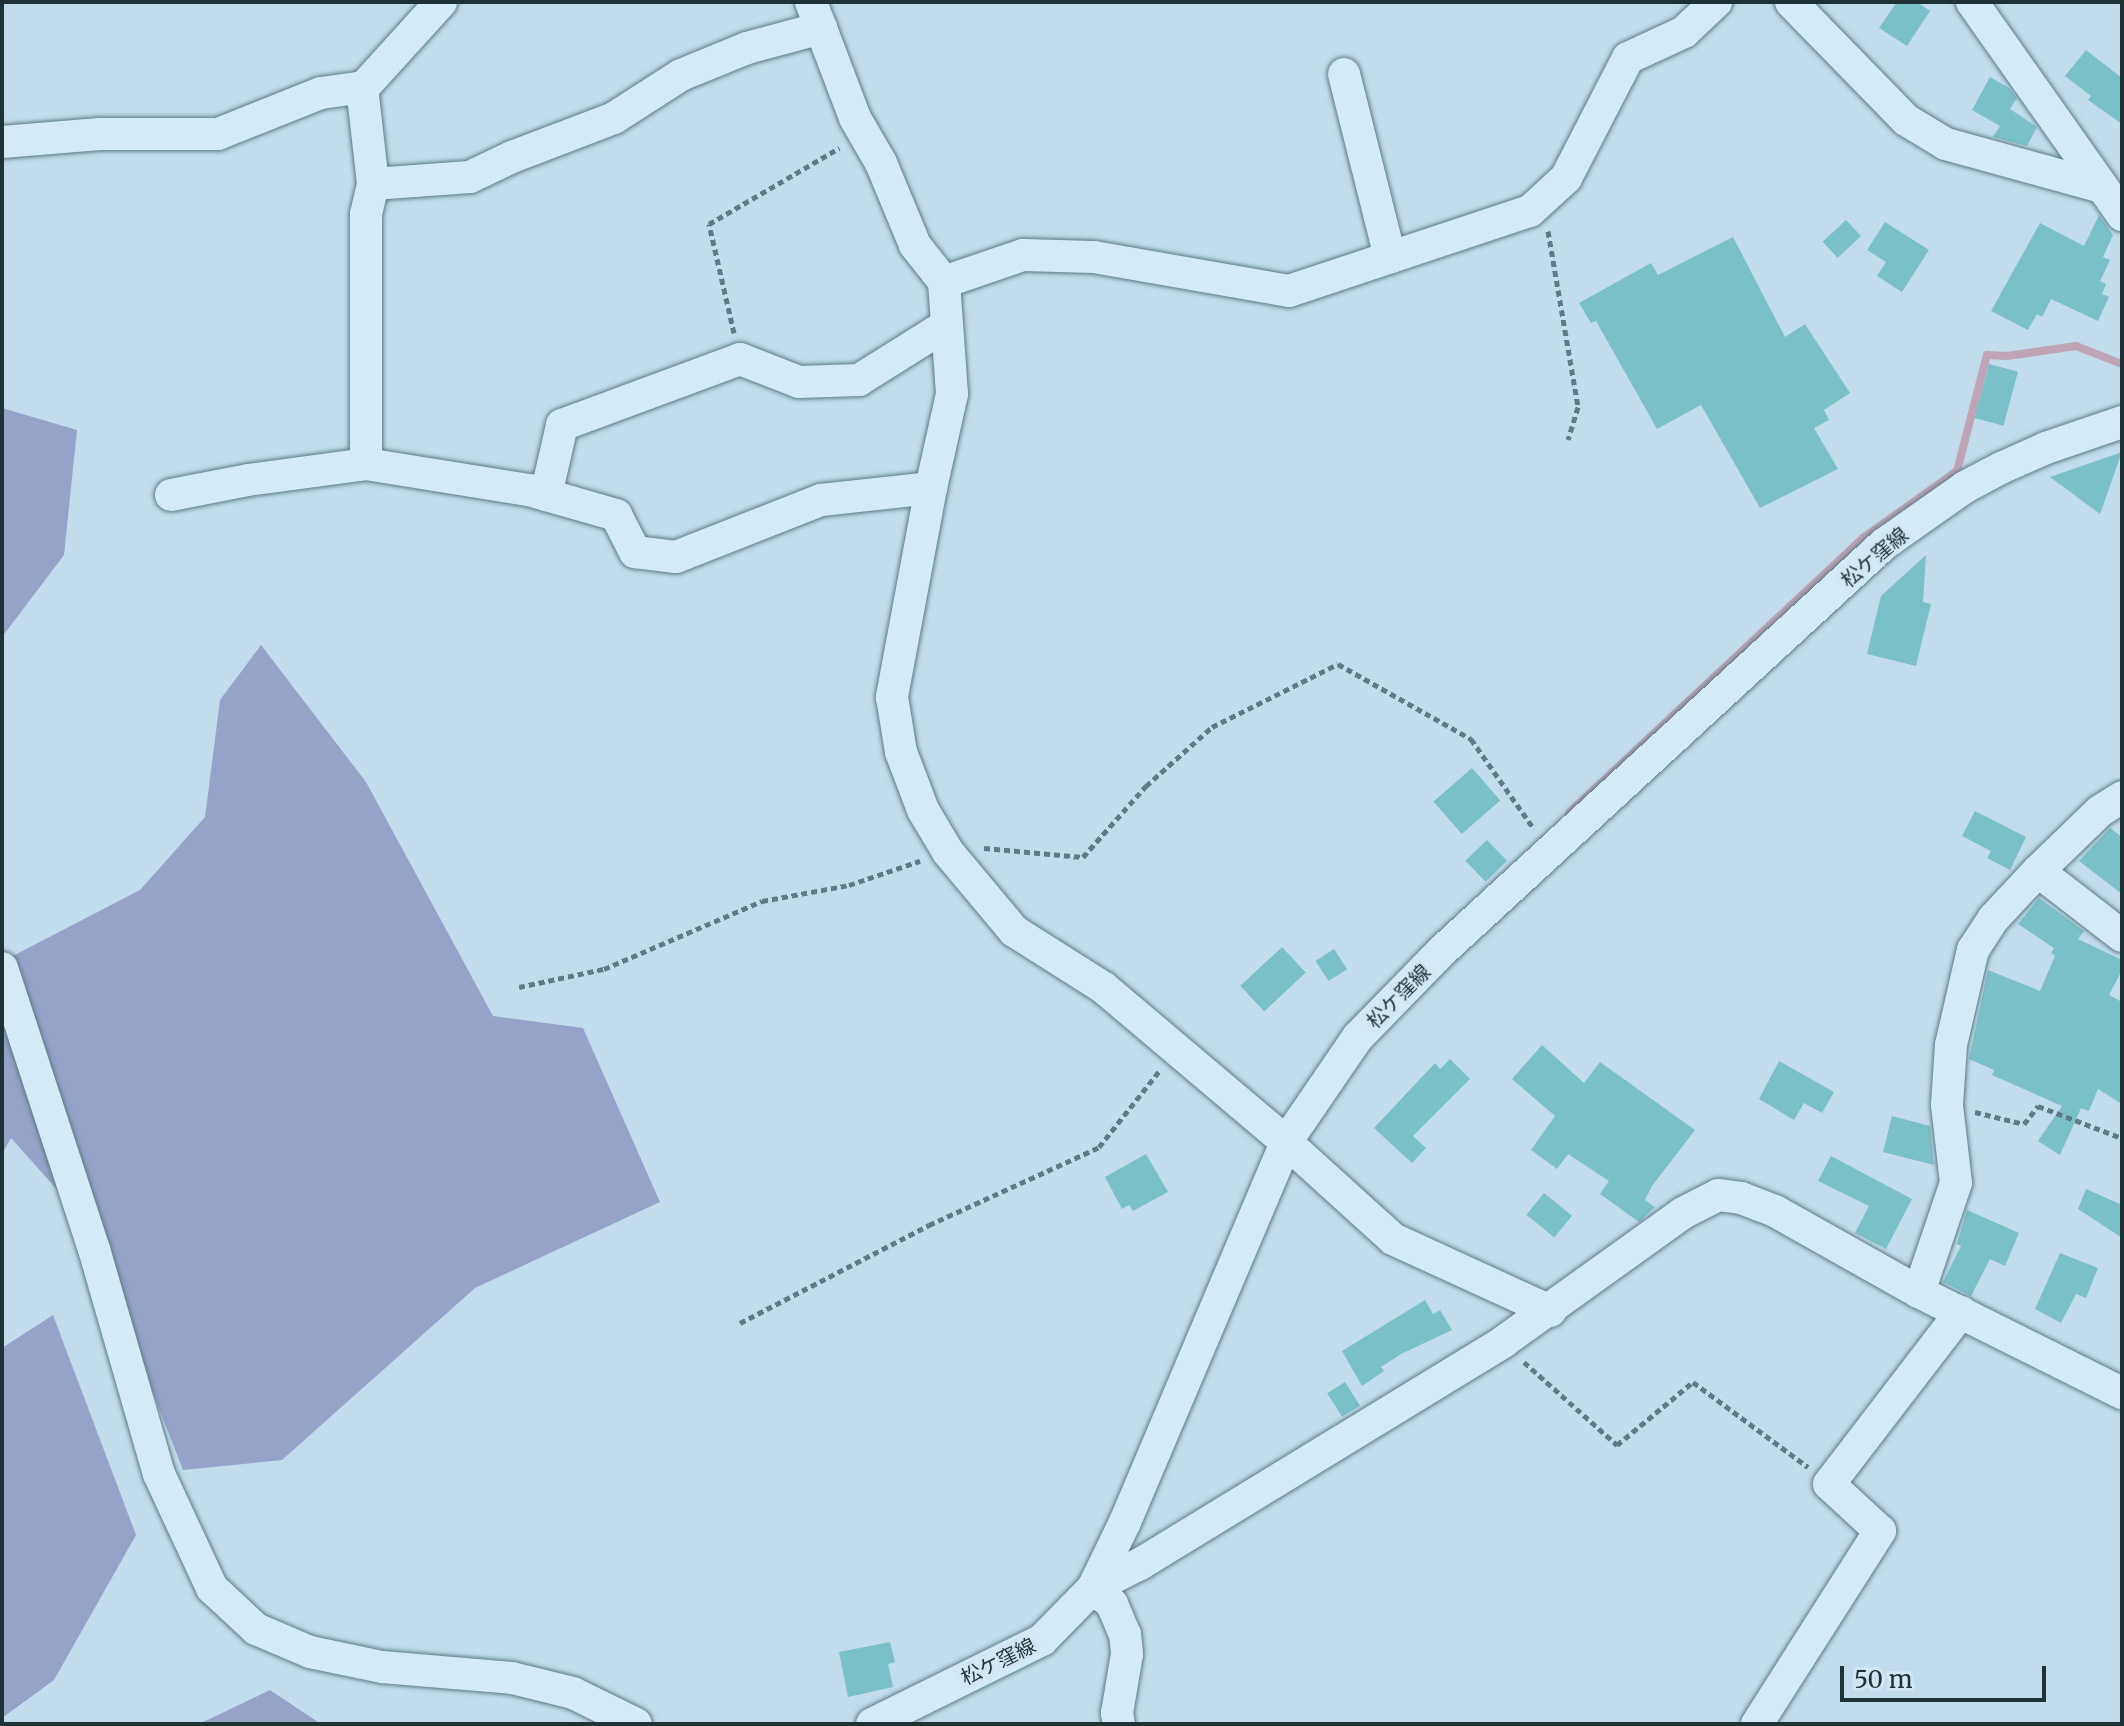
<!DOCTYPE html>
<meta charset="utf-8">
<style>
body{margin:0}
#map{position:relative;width:2124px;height:1726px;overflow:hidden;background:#c2dceb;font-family:Merriweather,"Noto Sans JP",serif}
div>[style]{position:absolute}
.green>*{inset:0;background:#97a2c8}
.stream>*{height:8px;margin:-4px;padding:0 4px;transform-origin:4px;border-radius:4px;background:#bea4b5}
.building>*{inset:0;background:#7ac1c7;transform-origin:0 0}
.path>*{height:5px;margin-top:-2.5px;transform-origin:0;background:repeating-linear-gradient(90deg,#5b7c84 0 6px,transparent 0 10px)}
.roads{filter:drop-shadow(0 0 2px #5b7c84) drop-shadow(0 0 2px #5b7c84)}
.minor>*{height:32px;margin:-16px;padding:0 16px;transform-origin:16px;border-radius:16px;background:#d5eaf7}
span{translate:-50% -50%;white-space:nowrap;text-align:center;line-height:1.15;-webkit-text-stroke:7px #d2e6f3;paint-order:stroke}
.street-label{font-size:20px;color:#1e3135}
.frame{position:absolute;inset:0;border:4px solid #1e3135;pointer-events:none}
.scale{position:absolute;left:1840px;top:1666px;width:206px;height:36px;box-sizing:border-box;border:4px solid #1e3135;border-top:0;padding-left:10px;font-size:24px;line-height:28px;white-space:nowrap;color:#1e3135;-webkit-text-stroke:6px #d2e6f3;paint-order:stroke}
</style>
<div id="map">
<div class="green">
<i style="clip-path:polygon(2px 408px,77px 430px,64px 555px,2px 637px)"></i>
<i style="clip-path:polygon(261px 645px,366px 782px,493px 1016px,583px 1028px,660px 1202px,475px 1288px,282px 1460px,183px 1470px,87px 1223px,11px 1138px,2px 1154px,2px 950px,7px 959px,140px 890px,205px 817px,220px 700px)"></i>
<i style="clip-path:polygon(53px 1315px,136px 1535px,54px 1680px,2px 1718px,2px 1348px)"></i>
<i style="clip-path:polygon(270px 1690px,321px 1724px,199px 1724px)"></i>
</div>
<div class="stream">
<i style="left:1569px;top:813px;width:403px;rotate:-43.1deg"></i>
<i style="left:1863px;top:538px;width:115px;rotate:-35.5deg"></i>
<i style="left:1957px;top:471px;width:120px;rotate:-75.5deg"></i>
<i style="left:1987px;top:355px;width:20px;rotate:3deg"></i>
<i style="left:2007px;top:356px;width:70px;rotate:-8.2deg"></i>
<i style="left:2076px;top:346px;width:49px;rotate:21.4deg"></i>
</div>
<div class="building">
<i style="clip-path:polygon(1897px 2px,1917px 2px,1930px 11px,1907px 46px,1879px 28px)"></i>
<i style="clip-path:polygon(2086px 50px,2122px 78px,2122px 124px,2088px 100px,2091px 96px,2065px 76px)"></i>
<i style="clip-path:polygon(1990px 77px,2009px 88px,2017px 98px,2010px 109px,2037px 127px,2027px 146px,1993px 137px,2000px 126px,1972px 110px)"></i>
<i style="clip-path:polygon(2099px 215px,2113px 235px,2103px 257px,2110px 260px,2100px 281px,2106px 284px,2102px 294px,2109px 297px,2098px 321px,2051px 299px,2042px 317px,2037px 314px,2028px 330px,1991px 311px,2040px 223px,2084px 246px)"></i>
<i style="left:1846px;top:220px;width:22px;height:32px;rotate:47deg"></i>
<i style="clip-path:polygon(1885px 222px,1929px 250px,1902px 292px,1877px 276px,1886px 262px,1867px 250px)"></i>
<i style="clip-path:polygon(1733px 237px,1785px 337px,1805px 324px,1850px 393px,1824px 410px,1829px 420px,1814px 428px,1838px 469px,1760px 508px,1701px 405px,1657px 429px,1596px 321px,1591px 323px,1579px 303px,1651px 263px,1658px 275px)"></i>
<i style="left:1989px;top:364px;width:30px;height:56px;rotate:15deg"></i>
<i style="clip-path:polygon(2122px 452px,2100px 514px,2050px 477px)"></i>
<i style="clip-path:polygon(1926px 555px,1923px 602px,1931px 604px,1916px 666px,1867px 654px,1881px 596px)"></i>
<i style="left:1472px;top:768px;width:43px;height:51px;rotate:49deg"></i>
<i style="clip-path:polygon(1975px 811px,2026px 837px,2010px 870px,1987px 858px,1991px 851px,1962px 836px)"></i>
<i style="clip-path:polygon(2110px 828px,2122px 837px,2122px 894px,2079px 861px)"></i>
<i style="left:1487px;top:840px;width:29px;height:30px;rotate:46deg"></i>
<i style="clip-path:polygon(2039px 898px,2084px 931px,2078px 939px,2122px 960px,2122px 970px,2109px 995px,2122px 1002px,2122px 1104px,2098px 1089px,2089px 1111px,2081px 1108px,2060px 1155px,2038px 1141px,2062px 1106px,1992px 1075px,1994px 1070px,1969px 1059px,1988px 970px,2040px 991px,2055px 956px,2051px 953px,2054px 948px,2018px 924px)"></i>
<i style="left:1282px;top:947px;width:35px;height:57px;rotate:47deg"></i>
<i style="left:1334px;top:949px;width:24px;height:22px;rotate:57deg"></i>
<i style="clip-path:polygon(1542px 1045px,1584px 1083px,1600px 1062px,1695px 1130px,1652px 1186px,1645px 1200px,1655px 1207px,1639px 1222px,1600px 1194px,1609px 1181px,1568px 1154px,1557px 1169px,1531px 1150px,1555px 1116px,1512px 1079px)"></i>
<i style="clip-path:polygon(1450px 1059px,1470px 1079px,1413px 1136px,1426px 1148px,1412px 1163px,1374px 1128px,1435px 1063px,1440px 1069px)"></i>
<i style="clip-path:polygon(1779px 1061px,1834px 1092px,1822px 1113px,1804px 1103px,1794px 1120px,1759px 1099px)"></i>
<i style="clip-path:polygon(1892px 1116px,1930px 1126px,1934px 1165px,1883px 1152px)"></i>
<i style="clip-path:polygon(1146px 1154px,1168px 1192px,1133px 1211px,1129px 1205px,1122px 1209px,1105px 1177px)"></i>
<i style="clip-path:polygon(1831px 1156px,1912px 1199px,1886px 1249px,1855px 1233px,1869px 1206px,1818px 1181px)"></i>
<i style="clip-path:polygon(2086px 1189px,2122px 1205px,2122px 1238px,2078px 1209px)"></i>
<i style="left:1544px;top:1193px;width:36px;height:28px;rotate:39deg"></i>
<i style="clip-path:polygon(1967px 1210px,2019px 1233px,2005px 1266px,1990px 1259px,1971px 1296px,1943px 1282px,1961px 1246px,1957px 1244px)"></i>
<i style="clip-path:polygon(2060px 1253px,2098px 1268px,2086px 1298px,2076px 1294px,2061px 1323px,2035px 1309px)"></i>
<i style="clip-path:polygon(1425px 1300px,1433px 1314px,1440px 1310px,1452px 1330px,1401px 1354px,1381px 1367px,1384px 1371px,1362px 1386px,1342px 1351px)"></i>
<i style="left:1345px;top:1382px;width:28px;height:21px;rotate:58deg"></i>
<i style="clip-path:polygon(890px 1642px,895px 1662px,888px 1664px,893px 1687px,848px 1697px,839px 1652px)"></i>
</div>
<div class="path">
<i style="left:1548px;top:231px;width:179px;rotate:80.3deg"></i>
<i style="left:1578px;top:407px;width:34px;rotate:107deg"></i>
<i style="left:734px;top:333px;width:112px;rotate:-102.9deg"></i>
<i style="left:709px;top:224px;width:151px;rotate:-30.3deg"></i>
<i style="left:984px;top:848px;width:99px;rotate:5.2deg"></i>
<i style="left:1083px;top:857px;width:95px;rotate:-48.4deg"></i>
<i style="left:1146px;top:786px;width:89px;rotate:-41.8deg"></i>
<i style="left:1212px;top:727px;width:141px;rotate:-26.6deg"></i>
<i style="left:1338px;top:664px;width:153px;rotate:29.4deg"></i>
<i style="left:1471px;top:739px;width:110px;rotate:55deg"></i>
<i style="left:519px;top:987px;width:87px;rotate:-12deg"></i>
<i style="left:604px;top:969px;width:172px;rotate:-23.3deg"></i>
<i style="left:762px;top:901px;width:88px;rotate:-10.4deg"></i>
<i style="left:849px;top:885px;width:75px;rotate:-18.7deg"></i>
<i style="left:1975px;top:1112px;width:50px;rotate:13.8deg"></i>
<i style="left:2024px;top:1124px;width:23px;rotate:-52deg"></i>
<i style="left:2038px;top:1106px;width:90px;rotate:20.9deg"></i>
<i style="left:740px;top:1323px;width:213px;rotate:-27.4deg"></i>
<i style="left:929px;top:1225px;width:187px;rotate:-24.6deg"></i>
<i style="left:1099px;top:1147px;width:98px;rotate:-51.6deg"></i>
<i style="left:1524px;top:1362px;width:125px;rotate:41.7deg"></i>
<i style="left:1617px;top:1445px;width:99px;rotate:-39.7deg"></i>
<i style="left:1693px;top:1382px;width:143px;rotate:36.5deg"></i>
</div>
<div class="roads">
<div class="minor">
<i style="left:811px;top:2px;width:124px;rotate:69.2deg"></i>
<i style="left:855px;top:118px;width:52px;rotate:60deg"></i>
<i style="left:881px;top:163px;width:89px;rotate:67.5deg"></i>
<i style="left:915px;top:245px;width:47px;rotate:51.9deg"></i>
<i style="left:944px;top:282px;width:112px;rotate:85.9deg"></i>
<i style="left:952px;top:394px;width:96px;rotate:102.6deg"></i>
<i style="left:931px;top:488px;width:213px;rotate:100.6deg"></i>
<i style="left:892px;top:697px;width:56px;rotate:80.7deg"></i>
<i style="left:901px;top:752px;width:62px;rotate:69.2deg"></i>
<i style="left:923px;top:810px;width:49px;rotate:59.2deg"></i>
<i style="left:948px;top:852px;width:103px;rotate:50.1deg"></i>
<i style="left:1014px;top:931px;width:107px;rotate:32.3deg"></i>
<i style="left:1104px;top:988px;width:238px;rotate:40.2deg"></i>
<i style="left:1286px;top:1142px;width:144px;rotate:42.2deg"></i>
<i style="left:1393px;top:1239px;width:173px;rotate:24.6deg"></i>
<i style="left:1791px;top:2px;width:165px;rotate:45.7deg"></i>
<i style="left:1906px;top:120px;width:47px;rotate:31deg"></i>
<i style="left:1946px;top:144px;width:159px;rotate:15.4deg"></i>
<i style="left:1972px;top:2px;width:261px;rotate:54.8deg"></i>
<i style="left:1344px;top:74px;width:189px;rotate:75.9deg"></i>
<i style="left:362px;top:87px;width:98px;rotate:83.5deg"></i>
<i style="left:373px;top:184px;width:31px;rotate:103deg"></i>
<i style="left:366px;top:214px;width:250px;rotate:90deg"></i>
<i style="left:2px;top:142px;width:98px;rotate:-4.7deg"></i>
<i style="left:100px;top:134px;width:118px"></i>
<i style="left:218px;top:134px;width:111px;rotate:-21.7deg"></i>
<i style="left:321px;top:93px;width:43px;rotate:-7.9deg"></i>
<i style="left:364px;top:87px;width:115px;rotate:-47.8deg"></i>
<i style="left:373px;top:184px;width:97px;rotate:-4.1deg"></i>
<i style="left:470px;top:177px;width:47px;rotate:-25.5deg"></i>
<i style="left:512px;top:157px;width:109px;rotate:-20.9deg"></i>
<i style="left:614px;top:118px;width:80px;rotate:-32.7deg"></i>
<i style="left:681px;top:75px;width:71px;rotate:-22.2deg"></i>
<i style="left:747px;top:48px;width:77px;rotate:-15.1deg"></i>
<i style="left:944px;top:282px;width:83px;rotate:-18.9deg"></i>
<i style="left:1023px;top:255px;width:71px;rotate:1.6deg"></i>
<i style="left:1094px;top:257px;width:198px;rotate:9.9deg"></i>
<i style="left:1289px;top:291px;width:254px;rotate:-18.4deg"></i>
<i style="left:1530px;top:211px;width:49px;rotate:-42.5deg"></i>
<i style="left:1566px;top:178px;width:135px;rotate:-62.7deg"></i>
<i style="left:1628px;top:58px;width:62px;rotate:-24.9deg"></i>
<i style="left:1684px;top:32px;width:44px;rotate:-43.2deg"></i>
<i style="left:171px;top:495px;width:78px;rotate:-11deg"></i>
<i style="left:248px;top:480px;width:119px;rotate:-7.7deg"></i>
<i style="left:366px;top:464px;width:165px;rotate:9.1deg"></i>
<i style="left:529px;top:490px;width:91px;rotate:16deg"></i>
<i style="left:616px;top:515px;width:42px;rotate:62.8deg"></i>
<i style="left:635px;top:552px;width:41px;rotate:7deg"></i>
<i style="left:676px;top:557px;width:156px;rotate:-21.5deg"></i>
<i style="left:821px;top:500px;width:111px;rotate:-6.2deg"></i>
<i style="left:546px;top:495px;width:72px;rotate:-77.1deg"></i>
<i style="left:562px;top:425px;width:190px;rotate:-20.3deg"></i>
<i style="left:740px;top:359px;width:63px;rotate:21.3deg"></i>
<i style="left:799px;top:382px;width:60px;rotate:-1.9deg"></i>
<i style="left:859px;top:380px;width:102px;rotate:-32.1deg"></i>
<i style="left:2038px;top:871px;width:106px;rotate:37.7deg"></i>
<i style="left:2px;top:968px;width:296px;rotate:71.9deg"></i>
<i style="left:94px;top:1249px;width:234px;rotate:73.9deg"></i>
<i style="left:159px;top:1474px;width:126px;rotate:65.1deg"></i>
<i style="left:212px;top:1588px;width:60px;rotate:43deg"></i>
<i style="left:256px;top:1629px;width:59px;rotate:23.1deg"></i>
<i style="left:310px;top:1652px;width:74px;rotate:11.8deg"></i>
<i style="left:382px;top:1667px;width:130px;rotate:4.8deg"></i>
<i style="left:512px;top:1678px;width:63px;rotate:13.8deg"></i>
<i style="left:573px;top:1693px;width:70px;rotate:26.2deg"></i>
<i style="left:1919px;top:1292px;width:115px;rotate:-71.3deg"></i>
<i style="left:1956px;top:1183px;width:79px;rotate:-96.6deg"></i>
<i style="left:1947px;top:1105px;width:60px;rotate:-86.2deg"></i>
<i style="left:1951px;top:1045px;width:98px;rotate:-77deg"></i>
<i style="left:1973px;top:950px;width:38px;rotate:-57deg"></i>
<i style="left:1994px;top:918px;width:64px;rotate:-46.9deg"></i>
<i style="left:2038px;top:871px;width:86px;rotate:-44.1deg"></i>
<i style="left:2100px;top:811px;width:26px;rotate:-32deg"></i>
<i style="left:1093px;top:1588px;width:53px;rotate:-27.1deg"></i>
<i style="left:1140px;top:1564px;width:426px;rotate:-31.4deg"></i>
<i style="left:1503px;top:1342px;width:221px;rotate:-35.6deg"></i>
<i style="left:1683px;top:1213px;width:39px;rotate:-27deg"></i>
<i style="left:1718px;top:1195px;width:23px;rotate:7deg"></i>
<i style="left:1741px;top:1198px;width:36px;rotate:21deg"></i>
<i style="left:1775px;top:1211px;width:165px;rotate:29.4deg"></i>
<i style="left:1919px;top:1292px;width:227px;rotate:26.5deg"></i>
<i style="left:1093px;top:1588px;width:25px;rotate:40deg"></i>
<i style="left:1112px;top:1604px;width:33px;rotate:67deg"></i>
<i style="left:1125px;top:1634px;width:20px;rotate:84deg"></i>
<i style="left:1127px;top:1654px;width:60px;rotate:99.6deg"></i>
<i style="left:1117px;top:1713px;width:11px;rotate:80deg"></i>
<i style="left:872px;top:1724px;width:190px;rotate:-26.3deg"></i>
<i style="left:1042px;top:1640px;width:73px;rotate:-45.6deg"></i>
<i style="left:1093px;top:1588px;width:73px;rotate:-64.1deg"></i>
<i style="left:1125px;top:1522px;width:413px;rotate:-67deg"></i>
<i style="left:1286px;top:1142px;width:127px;rotate:-55.6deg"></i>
<i style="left:1358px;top:1037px;width:120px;rotate:-45.7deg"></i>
<i style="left:1442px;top:951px;width:601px;rotate:-42.64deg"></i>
<i style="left:1884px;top:544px;width:99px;rotate:-35.1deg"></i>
<i style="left:1965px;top:487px;width:41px;rotate:-27.8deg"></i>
<i style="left:2001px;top:468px;width:49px;rotate:-24deg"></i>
<i style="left:2046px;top:448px;width:80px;rotate:-18.9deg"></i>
<i style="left:1757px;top:1724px;width:229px;rotate:-57.5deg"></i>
<i style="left:1880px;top:1531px;width:69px;rotate:-137.3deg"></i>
<i style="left:1829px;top:1484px;width:217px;rotate:-52.5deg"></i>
</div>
</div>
<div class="street-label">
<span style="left:1874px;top:557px;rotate:-40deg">松ケ窪線</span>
<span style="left:1398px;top:996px;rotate:-45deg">松ケ窪線</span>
<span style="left:998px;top:1661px;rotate:-26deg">松ケ窪線</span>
</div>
<div class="frame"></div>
<div class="scale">50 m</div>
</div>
